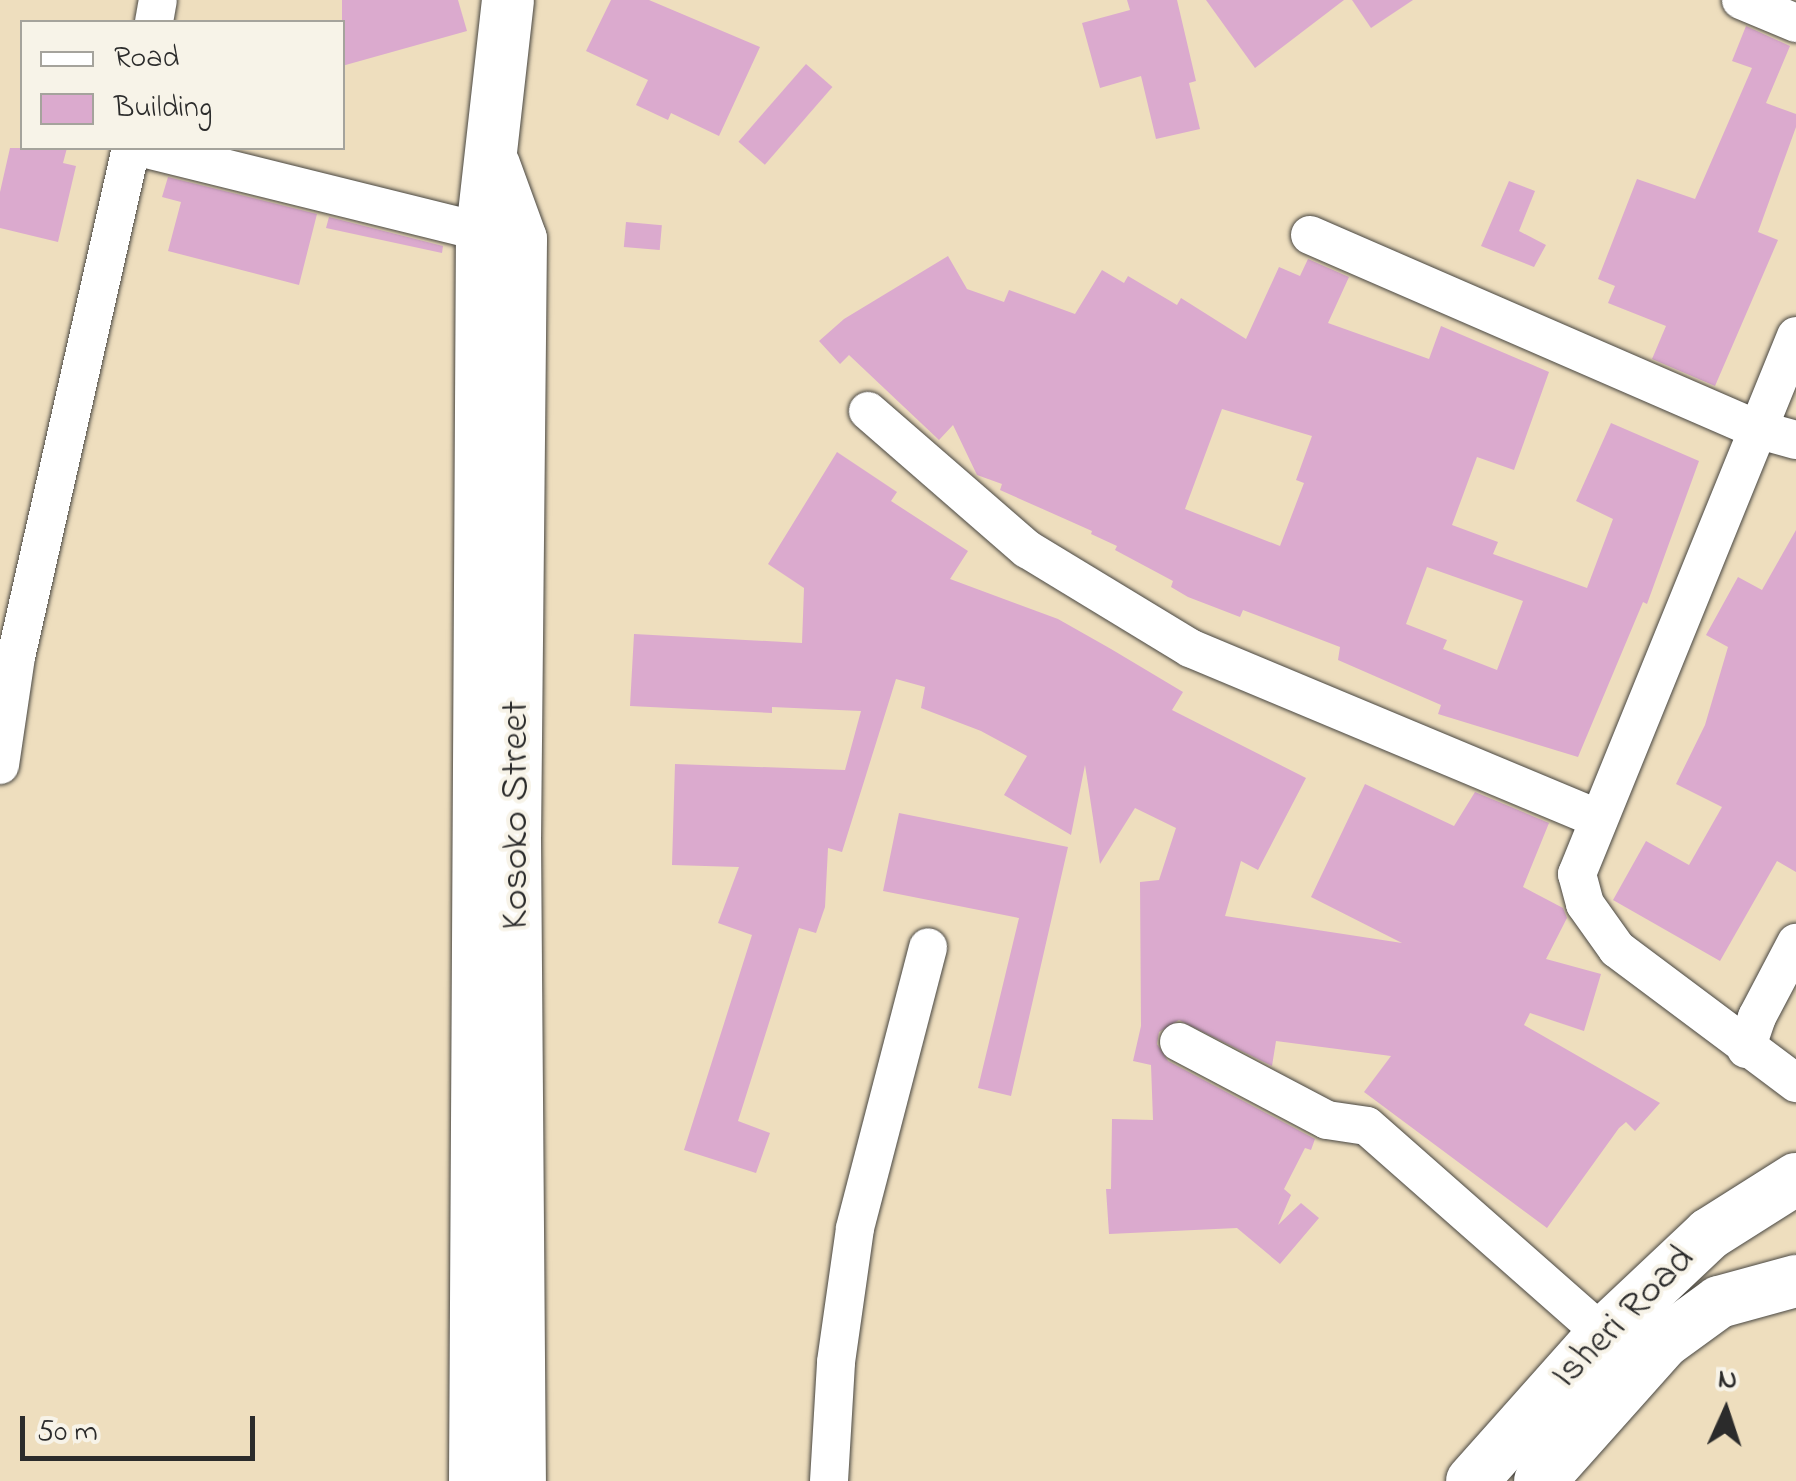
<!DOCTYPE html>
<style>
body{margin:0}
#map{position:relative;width:1796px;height:1481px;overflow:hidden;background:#eedebe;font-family:"Indie Flower",sans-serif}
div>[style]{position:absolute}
.building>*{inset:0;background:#dbaace;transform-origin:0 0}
.roads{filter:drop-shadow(0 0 2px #484641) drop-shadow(0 0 2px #484641)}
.street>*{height:38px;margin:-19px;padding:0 19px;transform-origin:19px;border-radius:19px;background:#fff}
.secondary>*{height:52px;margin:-26px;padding:0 26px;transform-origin:26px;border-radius:26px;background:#fff}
span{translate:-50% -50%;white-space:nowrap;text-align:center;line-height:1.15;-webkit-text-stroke:8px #f7f3e8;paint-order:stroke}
.street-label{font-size:40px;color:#2b2b2b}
.legend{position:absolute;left:20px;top:20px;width:325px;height:130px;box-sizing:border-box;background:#f7f3e8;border:2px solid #a5a39c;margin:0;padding:12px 18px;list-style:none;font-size:30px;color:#2b2b2b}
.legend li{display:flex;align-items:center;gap:20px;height:50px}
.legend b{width:50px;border:2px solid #a5a39c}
.north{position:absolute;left:1676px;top:1361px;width:100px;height:100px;-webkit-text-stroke:8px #f7f3e8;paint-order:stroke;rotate:3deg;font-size:28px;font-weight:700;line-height:40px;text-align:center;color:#2b2b2b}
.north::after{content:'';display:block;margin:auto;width:35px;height:45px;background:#2b2b2b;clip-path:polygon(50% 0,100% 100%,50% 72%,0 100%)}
.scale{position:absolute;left:20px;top:1416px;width:235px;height:45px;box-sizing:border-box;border:5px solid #2b2b2b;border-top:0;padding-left:12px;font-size:30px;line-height:35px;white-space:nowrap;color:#2b2b2b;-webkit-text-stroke:8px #f7f3e8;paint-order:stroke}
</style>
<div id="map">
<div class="building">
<i style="clip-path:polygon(342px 0,458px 0,467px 31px,342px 66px)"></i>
<i style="clip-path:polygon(611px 0,649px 0,760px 47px,719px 136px,671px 113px,668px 120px,636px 105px,648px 80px,586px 51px)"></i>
<i style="clip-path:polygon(1127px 0,1177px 0,1196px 81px,1189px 83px,1200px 129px,1156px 139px,1141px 76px,1100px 88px,1082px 23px,1130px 10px)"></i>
<i style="clip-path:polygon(1206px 0,1344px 0,1255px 68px)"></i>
<i style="clip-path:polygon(1352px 0,1413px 0,1371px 28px)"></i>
<i style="clip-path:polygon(1746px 26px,1790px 46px,1766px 103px,1796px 114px,1796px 127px,1758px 232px,1778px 240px,1715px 386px,1652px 359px,1666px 326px,1608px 303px,1615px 286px,1598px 279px,1637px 179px,1695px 199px,1752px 68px,1732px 61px)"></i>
<i style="left:806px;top:64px;width:35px;height:103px;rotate:41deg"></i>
<i style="clip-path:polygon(10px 148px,67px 148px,63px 163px,76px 166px,58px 242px,0 228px,0 192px)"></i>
<i style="clip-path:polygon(168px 177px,317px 214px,299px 285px,168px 251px,181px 202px,162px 197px)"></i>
<i style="clip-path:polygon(1509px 181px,1535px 191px,1519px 231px,1546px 245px,1534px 267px,1481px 246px)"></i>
<i style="clip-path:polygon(329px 217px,443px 246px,442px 253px,326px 228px)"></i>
<i style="left:626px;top:222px;width:36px;height:25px;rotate:5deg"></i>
<i style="clip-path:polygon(evenodd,948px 256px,967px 289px,1004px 302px,1009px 290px,1075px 314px,1102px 270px,1124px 283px,1128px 276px,1177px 305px,1181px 298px,1246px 339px,1279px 267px,1300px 276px,1308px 259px,1349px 277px,1328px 323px,1429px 359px,1441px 326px,1549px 372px,1514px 470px,1477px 457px,1452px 525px,1498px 542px,1493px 554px,1587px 588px,1613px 519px,1576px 501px,1611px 423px,1699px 461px,1647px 604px,1643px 602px,1578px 757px,1438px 714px,1441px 705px,1338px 660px,1340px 647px,1243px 610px,1240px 617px,1188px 597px,1171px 587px,1173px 581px,1115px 550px,1117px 546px,1091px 534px,1092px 531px,1000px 490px,1002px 484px,977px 475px,953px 425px,939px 440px,849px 355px,840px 364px,819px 341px,844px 319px,948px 256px,1222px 409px,1312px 436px,1296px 480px,1304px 483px,1280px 546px,1185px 509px,1222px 409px,948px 256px,1427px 567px,1523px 601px,1497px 670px,1443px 649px,1447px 640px,1406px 624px,1427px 567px)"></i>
<i style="clip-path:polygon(837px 452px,897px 492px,891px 501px,968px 551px,950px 579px,1058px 619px,1111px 649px,1183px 692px,1172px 710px,1306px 778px,1258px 870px,1241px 861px,1225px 916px,1402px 943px,1311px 897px,1365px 784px,1454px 826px,1475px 792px,1549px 823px,1523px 887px,1563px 908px,1567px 918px,1546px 959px,1601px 974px,1584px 1031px,1530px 1013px,1524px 1025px,1660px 1103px,1635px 1131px,1626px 1122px,1619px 1128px,1547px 1228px,1364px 1092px,1391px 1056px,1276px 1041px,1272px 1066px,1179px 1020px,1159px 1032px,1157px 1044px,1168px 1061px,1315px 1139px,1311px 1150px,1305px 1148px,1284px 1189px,1291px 1195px,1278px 1225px,1301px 1203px,1319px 1218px,1280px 1264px,1237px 1228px,1109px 1234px,1106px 1189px,1111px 1189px,1112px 1119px,1153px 1120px,1151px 1065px,1133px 1061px,1141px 1026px,1140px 882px,1159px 880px,1176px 828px,1135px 808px,1100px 864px,1085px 765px,1071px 835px,1004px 795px,1027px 756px,981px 731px,921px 708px,925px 687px,896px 679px,842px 852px,828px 848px,825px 907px,816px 933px,799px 928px,738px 1121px,770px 1133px,756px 1173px,684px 1150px,752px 935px,718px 923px,739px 867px,672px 865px,675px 764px,845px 770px,861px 711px,772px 707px,772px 713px,630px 706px,634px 634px,802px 643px,804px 588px,768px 564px)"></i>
<i style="clip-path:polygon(1796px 530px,1796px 872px,1777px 861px,1720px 961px,1613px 900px,1646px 841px,1689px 865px,1722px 807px,1676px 784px,1705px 725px,1728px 647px,1706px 635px,1738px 577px,1762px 590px)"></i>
<i style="clip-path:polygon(899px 813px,1068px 847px,1011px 1096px,978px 1088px,1019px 918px,883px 891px)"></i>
</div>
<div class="roads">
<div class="street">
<i style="left:1741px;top:0;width:60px;rotate:22.7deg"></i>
<i style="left:154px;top:22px;width:22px;rotate:-80deg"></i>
<i style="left:143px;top:148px;width:349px;rotate:13.9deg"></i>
<i style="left:1310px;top:235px;width:486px;rotate:23.5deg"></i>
<i style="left:1756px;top:429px;width:41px;rotate:15.4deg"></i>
<i style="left:1796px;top:336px;width:581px;rotate:112.15deg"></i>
<i style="left:1577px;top:874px;width:31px;rotate:75deg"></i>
<i style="left:1585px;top:904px;width:55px;rotate:54.6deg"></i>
<i style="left:1617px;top:949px;width:224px;rotate:36.8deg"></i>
<i style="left:868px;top:411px;width:211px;rotate:41deg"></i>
<i style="left:1027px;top:549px;width:191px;rotate:31.3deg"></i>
<i style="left:1190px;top:648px;width:442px;rotate:22.7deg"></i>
<i style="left:0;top:765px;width:109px;rotate:-81.6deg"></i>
<i style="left:16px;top:657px;width:522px;rotate:-77.27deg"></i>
<i style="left:1179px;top:1042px;width:167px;rotate:27.8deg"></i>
<i style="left:1327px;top:1120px;width:40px;rotate:8.5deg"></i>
<i style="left:1367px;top:1126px;width:315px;rotate:41.4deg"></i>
<i style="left:1746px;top:1049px;width:34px;rotate:-71deg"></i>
<i style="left:1757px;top:1017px;width:84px;rotate:-62.2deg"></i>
<i style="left:829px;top:1481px;width:119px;rotate:-86.6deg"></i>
<i style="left:836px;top:1362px;width:135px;rotate:-81.9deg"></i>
<i style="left:855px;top:1228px;width:290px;rotate:-75.4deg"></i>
</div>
<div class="secondary">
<i style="left:494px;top:165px;width:79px;rotate:70deg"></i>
<i style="left:521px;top:239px;width:598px;rotate:90.57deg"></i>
<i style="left:515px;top:837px;width:644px;rotate:89.56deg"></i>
<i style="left:475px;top:1481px;width:1249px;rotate:-89.68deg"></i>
<i style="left:482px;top:232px;width:233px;rotate:-83.6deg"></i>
<i style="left:1472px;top:1481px;width:197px;rotate:-48.3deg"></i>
<i style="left:1603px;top:1334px;width:146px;rotate:-43.3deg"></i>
<i style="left:1709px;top:1234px;width:103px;rotate:-32.3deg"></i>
<i style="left:1540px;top:1481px;width:186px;rotate:-48.3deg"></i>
<i style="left:1664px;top:1342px;width:68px;rotate:-36deg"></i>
<i style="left:1719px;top:1302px;width:80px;rotate:-15.3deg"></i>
</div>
</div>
<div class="street-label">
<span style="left:517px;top:815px;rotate:-90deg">Kosoko Street</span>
<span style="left:1624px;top:1318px;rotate:-45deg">Isheri Road</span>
</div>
<ul class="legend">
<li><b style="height:12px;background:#fff"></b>Road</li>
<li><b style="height:28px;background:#dbaace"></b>Building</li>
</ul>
<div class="north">N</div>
<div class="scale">50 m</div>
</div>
